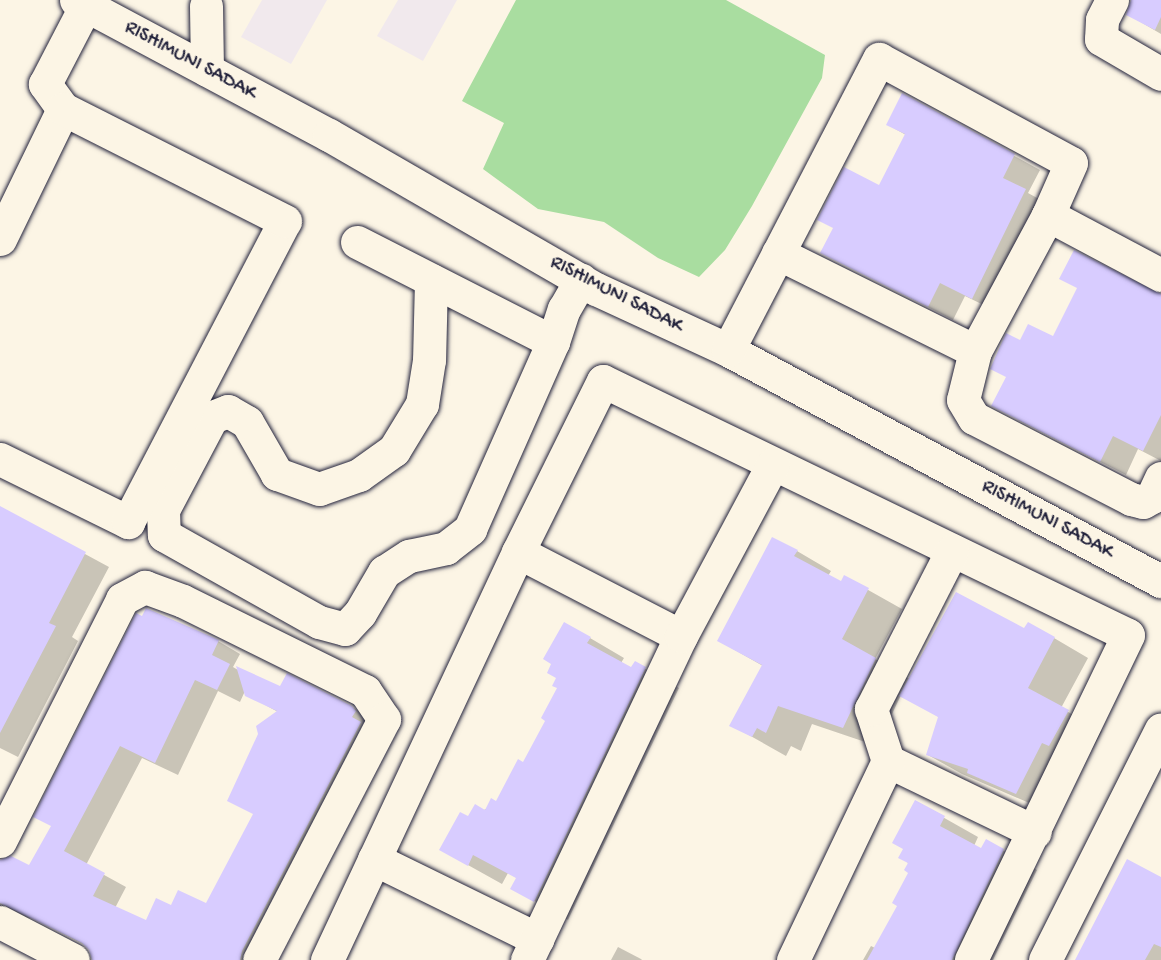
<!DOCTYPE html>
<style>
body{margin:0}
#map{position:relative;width:1161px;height:960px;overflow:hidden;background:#fcf5e5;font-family:"Gochi Hand",sans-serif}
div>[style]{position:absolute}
.built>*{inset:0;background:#f1e9ed}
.green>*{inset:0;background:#a9dda0}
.shadow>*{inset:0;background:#0003}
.building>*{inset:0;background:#d8ccff}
.roads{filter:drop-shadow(0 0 2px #22223b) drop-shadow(0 0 2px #22223b)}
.minor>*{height:33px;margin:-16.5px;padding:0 16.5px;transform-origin:16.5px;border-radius:16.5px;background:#fcf5e5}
span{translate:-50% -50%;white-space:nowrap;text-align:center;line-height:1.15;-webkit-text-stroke:6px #fcf5e5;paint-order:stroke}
.street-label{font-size:20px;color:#22223b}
</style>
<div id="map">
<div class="built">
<i style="clip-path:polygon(262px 0,327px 0,291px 64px,241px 37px)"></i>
<i style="clip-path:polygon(398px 0,457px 0,423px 61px,377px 36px)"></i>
</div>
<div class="green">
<i style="clip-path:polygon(516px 0,726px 0,825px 55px,822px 78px,752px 206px,725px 250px,699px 277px,658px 258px,604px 222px,538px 209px,483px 169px,504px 123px,462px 101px)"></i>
</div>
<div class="shadow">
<i style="clip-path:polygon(1132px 0,1161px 0,1161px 34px,1127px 14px)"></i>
<i style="clip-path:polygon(903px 95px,1040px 170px,1028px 193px,1050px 205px,998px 312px,965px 296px,953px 320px,822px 252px,880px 187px,906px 135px,888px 125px)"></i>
<i style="clip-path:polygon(1161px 295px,1161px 461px,1138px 449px,1126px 475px,1018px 420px,1007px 377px,1020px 342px,1053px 338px)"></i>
<i style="clip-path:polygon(0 508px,109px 567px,72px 637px,78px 641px,18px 757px,0 748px)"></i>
<i style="clip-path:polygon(797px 551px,831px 571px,828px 576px,842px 583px,845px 577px,902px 609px,875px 659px,910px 679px,1025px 630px,1054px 638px,1088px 658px,1061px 708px,1102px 731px,1084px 765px,1077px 761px,1050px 812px,962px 774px,928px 755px,939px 717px,901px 695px,877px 746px,812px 724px,801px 751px,791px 746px,786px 756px,731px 725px,763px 666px,719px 641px)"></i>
<i style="clip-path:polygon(590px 638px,624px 658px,621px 663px,632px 669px,635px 663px,679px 688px,568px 920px,512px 888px,517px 878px,508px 873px,502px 884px,441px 850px,469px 818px,497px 803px,524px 764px,547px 720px,559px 688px,554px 685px)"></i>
<i style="clip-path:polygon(evenodd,218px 641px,240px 654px,233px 667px,238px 670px,281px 688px,352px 707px,375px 720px,263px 960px,92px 960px,90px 950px,85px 945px,33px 918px,0 916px,0 863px,30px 867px,53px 826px,35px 816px,218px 641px,218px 691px,240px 702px,245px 691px,247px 695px,278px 712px,254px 814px,206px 905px,172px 907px,146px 922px,115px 908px,126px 887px,86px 865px,142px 758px,178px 775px,218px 691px)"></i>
<i style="clip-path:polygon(916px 802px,978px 837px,974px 846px,981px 850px,987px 841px,1037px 870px,993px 960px,863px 960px,871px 946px,875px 948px,899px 905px,910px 872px,904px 848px)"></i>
<i style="clip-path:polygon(1161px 878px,1161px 960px,1077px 960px)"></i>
<i style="clip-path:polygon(618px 947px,641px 959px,642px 960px,611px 960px)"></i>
</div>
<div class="building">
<i style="clip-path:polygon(1131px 0,1161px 0,1161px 17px,1155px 30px,1126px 15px)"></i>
<i style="clip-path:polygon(902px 93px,1015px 154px,1003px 178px,1026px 189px,972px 299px,940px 283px,928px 307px,820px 253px,833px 228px,817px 220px,844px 167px,879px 185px,905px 134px,886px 125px)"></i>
<i style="clip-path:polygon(1074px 250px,1161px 294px,1161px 415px,1143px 451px,1113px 436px,1100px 462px,991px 406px,1006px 377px,990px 369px,1006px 333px,1020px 340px,1028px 324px,1053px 336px,1077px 288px,1059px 279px)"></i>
<i style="clip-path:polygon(0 506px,86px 552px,49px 623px,56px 626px,0 733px)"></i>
<i style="clip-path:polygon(772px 537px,798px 550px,794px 556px,841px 581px,844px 575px,869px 588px,842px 639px,876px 658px,843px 728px,778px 706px,766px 733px,757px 728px,752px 737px,729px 726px,762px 665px,717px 641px)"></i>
<i style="clip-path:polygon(956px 592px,1024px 628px,1028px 622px,1055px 637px,1028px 688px,1069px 710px,1049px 746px,1042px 743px,1016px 794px,967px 773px,968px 769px,926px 755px,938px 717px,899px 696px)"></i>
<i style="clip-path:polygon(146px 608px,219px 640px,212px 655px,230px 664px,217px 690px,195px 680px,155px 763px,120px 746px,64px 851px,105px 873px,93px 896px,146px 920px,156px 898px,171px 905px,178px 890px,206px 903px,253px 814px,227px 801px,258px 734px,256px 726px,277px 711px,245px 696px,236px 666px,280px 686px,287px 673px,352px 706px,356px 711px,352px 717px,361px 722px,242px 951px,240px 960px,92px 960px,89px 950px,82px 943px,0 903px,0 860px,11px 856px,29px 865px,51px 826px,33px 817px,136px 613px,142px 616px)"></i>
<i style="clip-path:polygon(564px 622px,591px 637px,587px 643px,631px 667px,635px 661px,646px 667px,534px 902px,510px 889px,516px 878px,473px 855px,468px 866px,439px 850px,460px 812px,468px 816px,475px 804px,485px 810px,491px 798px,496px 801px,518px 759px,523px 762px,545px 721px,541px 718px,557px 688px,552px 686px,556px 678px,547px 673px,551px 664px,543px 659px)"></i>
<i style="clip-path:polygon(915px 800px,945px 816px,940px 826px,981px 848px,986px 839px,1004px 849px,952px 960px,867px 960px,897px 906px,892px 903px,908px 873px,904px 870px,908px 863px,898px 858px,903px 849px,892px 843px)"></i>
<i style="clip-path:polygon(1127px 859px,1161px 877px,1161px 947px,1154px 944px,1145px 960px,1075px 960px)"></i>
</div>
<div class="roads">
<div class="minor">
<i style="left:76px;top:0;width:287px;rotate:28.1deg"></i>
<i style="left:329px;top:135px;width:308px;rotate:30deg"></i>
<i style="left:596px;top:289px;width:145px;rotate:24.8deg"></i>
<i style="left:728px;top:350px;width:491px;rotate:28.1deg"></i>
<i style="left:1112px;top:0;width:22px;rotate:117deg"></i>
<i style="left:1102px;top:20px;width:19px;rotate:93deg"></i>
<i style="left:1101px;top:39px;width:69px;rotate:30.3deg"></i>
<i style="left:206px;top:6px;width:64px;rotate:89.1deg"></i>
<i style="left:1048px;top:215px;width:128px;rotate:28deg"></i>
<i style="left:0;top:239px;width:144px;rotate:-64.1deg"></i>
<i style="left:63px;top:109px;width:31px;rotate:-126deg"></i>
<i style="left:45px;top:84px;width:89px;rotate:-62.6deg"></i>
<i style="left:357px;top:242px;width:220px;rotate:27deg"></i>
<i style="left:553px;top:342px;width:35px;rotate:-72deg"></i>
<i style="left:564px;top:309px;width:34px;rotate:-60deg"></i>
<i style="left:431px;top:280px;width:80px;rotate:91.4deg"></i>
<i style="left:429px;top:360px;width:45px;rotate:99deg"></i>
<i style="left:422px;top:404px;width:54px;rotate:121.3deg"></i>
<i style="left:394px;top:450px;width:43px;rotate:144.5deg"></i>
<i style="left:359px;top:475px;width:42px;rotate:160.7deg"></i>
<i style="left:319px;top:489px;width:45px;rotate:-160.3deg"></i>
<i style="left:277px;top:474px;width:60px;rotate:-120deg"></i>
<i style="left:247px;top:422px;width:22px;rotate:-150deg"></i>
<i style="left:228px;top:411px;width:17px;rotate:159deg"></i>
<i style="left:212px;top:417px;width:105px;rotate:117.8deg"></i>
<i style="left:163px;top:510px;width:25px;rotate:88deg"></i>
<i style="left:164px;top:535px;width:178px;rotate:29.3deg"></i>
<i style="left:319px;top:622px;width:27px;rotate:15deg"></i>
<i style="left:345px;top:629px;width:22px;rotate:-47deg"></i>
<i style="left:360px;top:613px;width:48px;rotate:-59.7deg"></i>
<i style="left:384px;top:572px;width:30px;rotate:-33deg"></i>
<i style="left:409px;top:556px;width:38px;rotate:-12deg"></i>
<i style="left:446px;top:548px;width:31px;rotate:-38deg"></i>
<i style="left:470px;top:529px;width:205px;rotate:-66.1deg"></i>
<i style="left:728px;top:350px;width:328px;rotate:-62.6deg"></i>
<i style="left:879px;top:59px;width:218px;rotate:28.4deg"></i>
<i style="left:1071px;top:163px;width:57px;rotate:113.9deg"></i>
<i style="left:1048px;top:215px;width:154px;rotate:118.2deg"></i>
<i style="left:975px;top:351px;width:220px;rotate:-153.6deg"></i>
<i style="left:975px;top:351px;width:50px;rotate:103.8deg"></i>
<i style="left:963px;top:400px;width:21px;rotate:59deg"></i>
<i style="left:974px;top:418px;width:177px;rotate:27.3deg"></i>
<i style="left:1131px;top:499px;width:12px;rotate:14deg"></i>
<i style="left:1143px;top:502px;width:10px;rotate:-29deg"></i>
<i style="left:1152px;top:497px;width:21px;rotate:-65deg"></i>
<i style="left:0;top:459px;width:143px;rotate:26.2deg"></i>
<i style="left:128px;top:522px;width:339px;rotate:-62.5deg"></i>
<i style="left:285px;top:221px;width:249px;rotate:-153.2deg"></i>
<i style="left:518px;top:552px;width:183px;rotate:27.3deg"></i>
<i style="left:888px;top:761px;width:163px;rotate:25.8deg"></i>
<i style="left:0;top:841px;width:271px;rotate:-63.2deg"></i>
<i style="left:122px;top:599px;width:26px;rotate:-28deg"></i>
<i style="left:145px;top:587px;width:40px;rotate:20.2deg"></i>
<i style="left:183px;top:601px;width:203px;rotate:26.3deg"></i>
<i style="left:365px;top:691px;width:34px;rotate:56deg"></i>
<i style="left:384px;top:719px;width:271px;rotate:117.4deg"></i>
<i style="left:374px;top:859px;width:182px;rotate:26.1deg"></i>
<i style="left:0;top:922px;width:82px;rotate:27.5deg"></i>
<i style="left:327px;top:960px;width:450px;rotate:-64.9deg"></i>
<i style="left:518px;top:552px;width:191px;rotate:-63.6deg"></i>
<i style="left:603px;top:381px;width:583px;rotate:25.82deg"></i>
<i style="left:1128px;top:635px;width:361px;rotate:115.8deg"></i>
<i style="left:527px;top:960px;width:359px;rotate:-64.6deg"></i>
<i style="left:681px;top:636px;width:195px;rotate:-61.9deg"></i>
<i style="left:793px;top:960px;width:221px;rotate:-64.5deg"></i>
<i style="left:888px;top:761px;width:55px;rotate:-108.1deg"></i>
<i style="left:871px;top:709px;width:178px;rotate:-62.9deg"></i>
<i style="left:1045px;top:960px;width:258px;rotate:-63.3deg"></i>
</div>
</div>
<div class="street-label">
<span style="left:190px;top:61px;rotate:28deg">RISHIMUNI SADAK</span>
<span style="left:616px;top:295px;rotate:27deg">RISHIMUNI SADAK</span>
<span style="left:1047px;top:520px;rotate:28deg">RISHIMUNI SADAK</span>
</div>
</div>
